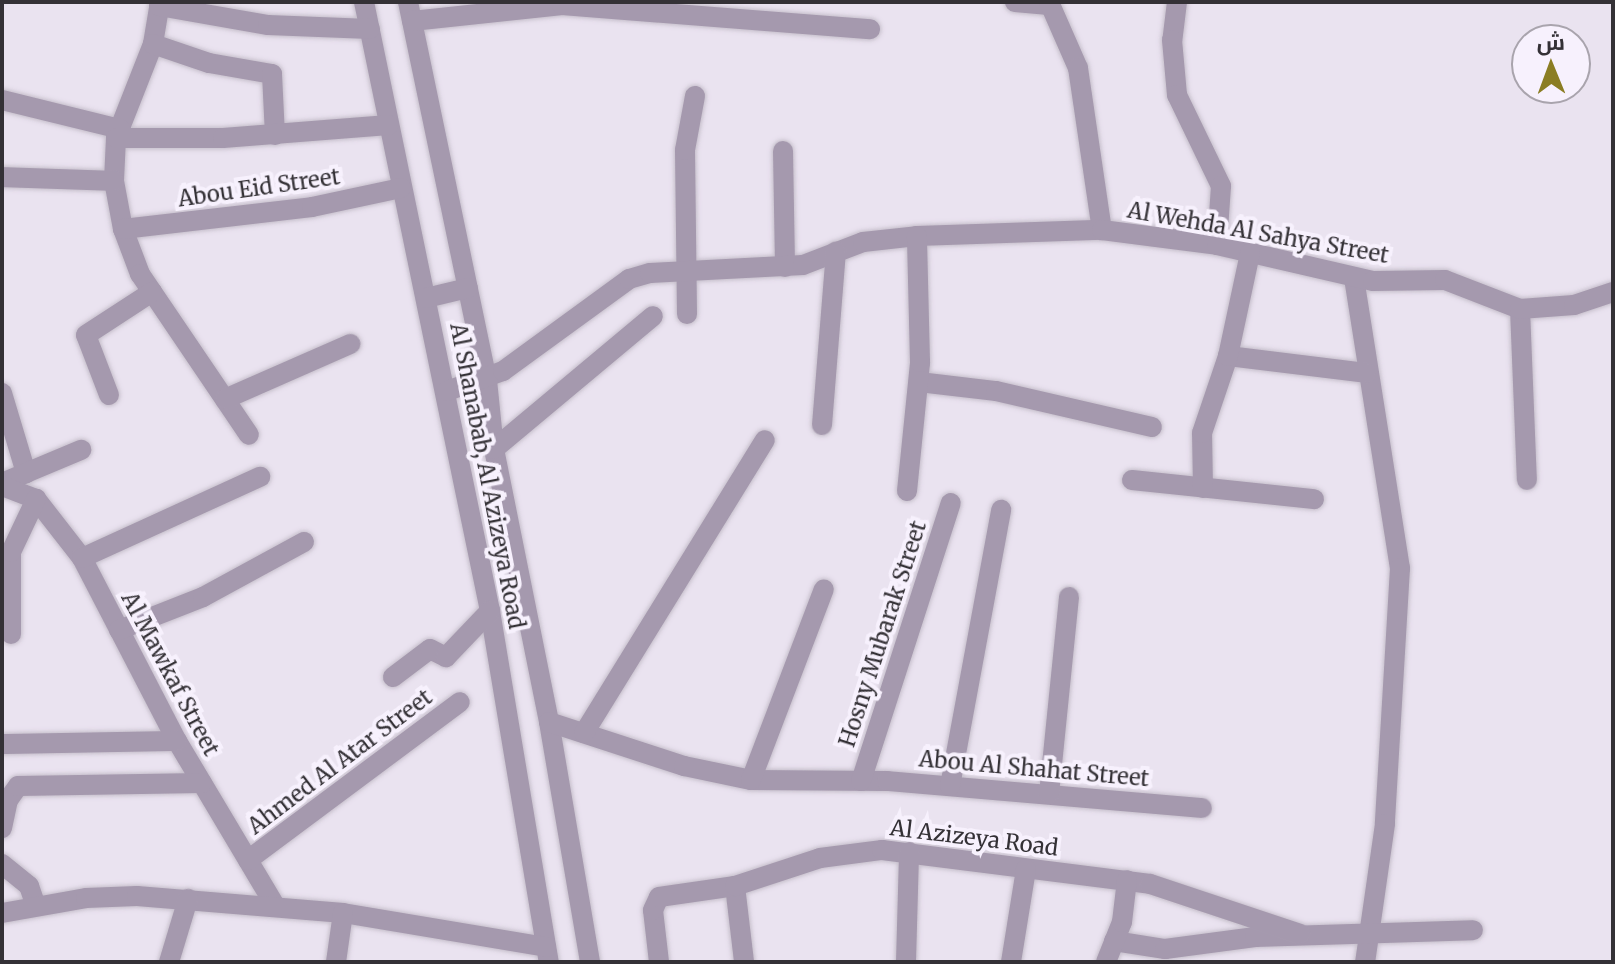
<!DOCTYPE html>
<meta charset="utf-8">
<style>
body{margin:0}
#map{position:relative;width:1615px;height:964px;overflow:hidden;background:#eae3f0;font-family:Merriweather,Cairo,serif}
div>[style]{position:absolute}
.roads{filter:drop-shadow(0 0 2px #c6bfcb) drop-shadow(0 0 2px #c6bfcb)}
.minor>*{height:20px;margin:-10px;padding:0 10px;transform-origin:10px;border-radius:10px;background:#a599ae}
span{translate:-50% -50%;white-space:nowrap;text-align:center;line-height:1.15;-webkit-text-stroke:8px #f7f1fd;paint-order:stroke}
.street-label{font-size:22px;color:#343136}
.frame{position:absolute;inset:0;border:4px solid #343136;pointer-events:none}
.north{position:absolute;left:1511px;top:24px;width:80px;height:80px;box-sizing:border-box;background:#f7f1fd;border:2px solid #a9a4ad;border-radius:50%;rotate:359deg;font-size:22px;font-weight:700;line-height:32px;text-align:center;color:#343136}
.north::after{content:'';display:block;margin:auto;width:28px;height:36px;background:#8b7d23;clip-path:polygon(50% 0,100% 100%,50% 72%,0 100%)}
</style>
<div id="map">
<div class="roads">
<div class="minor">
<i style="left:160px;top:2px;width:43px;rotate:99.5deg"></i>
<i style="left:153px;top:44px;width:101px;rotate:111.5deg"></i>
<i style="left:116px;top:138px;width:43px;rotate:92.7deg"></i>
<i style="left:114px;top:181px;width:49px;rotate:79.4deg"></i>
<i style="left:123px;top:229px;width:48px;rotate:69.3deg"></i>
<i style="left:140px;top:274px;width:194px;rotate:55.9deg"></i>
<i style="left:364px;top:2px;width:622px;rotate:78.31deg"></i>
<i style="left:490px;top:611px;width:356px;rotate:80.5deg"></i>
<i style="left:408px;top:2px;width:386px;rotate:78.2deg"></i>
<i style="left:487px;top:380px;width:69px;rotate:84.2deg"></i>
<i style="left:494px;top:449px;width:278px;rotate:78.6deg"></i>
<i style="left:549px;top:722px;width:243px;rotate:80.3deg"></i>
<i style="left:1015px;top:2px;width:34px;rotate:5deg"></i>
<i style="left:1049px;top:2px;width:72px;rotate:66.3deg"></i>
<i style="left:1078px;top:68px;width:164px;rotate:81.6deg"></i>
<i style="left:1177px;top:2px;width:38px;rotate:97deg"></i>
<i style="left:1172px;top:40px;width:55px;rotate:84.8deg"></i>
<i style="left:1177px;top:95px;width:101px;rotate:64.2deg"></i>
<i style="left:1221px;top:186px;width:59px;rotate:93.9deg"></i>
<i style="left:159px;top:6px;width:111px;rotate:9.9deg"></i>
<i style="left:268px;top:25px;width:102px;rotate:2.2deg"></i>
<i style="left:412px;top:21px;width:151px;rotate:-6.1deg"></i>
<i style="left:562px;top:5px;width:309px;rotate:4.5deg"></i>
<i style="left:153px;top:44px;width:59px;rotate:18.7deg"></i>
<i style="left:209px;top:63px;width:64px;rotate:9.9deg"></i>
<i style="left:272px;top:74px;width:61px;rotate:87.2deg"></i>
<i style="left:2px;top:100px;width:122px;rotate:13.8deg"></i>
<i style="left:116px;top:138px;width:107px"></i>
<i style="left:223px;top:138px;width:166px;rotate:-4.5deg"></i>
<i style="left:783px;top:151px;width:116px;rotate:89deg"></i>
<i style="left:2px;top:177px;width:112px;rotate:2deg"></i>
<i style="left:123px;top:229px;width:190px;rotate:-6.6deg"></i>
<i style="left:312px;top:207px;width:91px;rotate:-12.1deg"></i>
<i style="left:1354px;top:278px;width:294px;rotate:81deg"></i>
<i style="left:1400px;top:568px;width:256px;rotate:93.4deg"></i>
<i style="left:1385px;top:824px;width:139px;rotate:98.2deg"></i>
<i style="left:426px;top:298px;width:43px;rotate:-13.4deg"></i>
<i style="left:1520px;top:309px;width:171px;rotate:87.7deg"></i>
<i style="left:687px;top:314px;width:164px;rotate:-90.7deg"></i>
<i style="left:685px;top:150px;width:55px;rotate:-79.5deg"></i>
<i style="left:1228px;top:356px;width:139px;rotate:7deg"></i>
<i style="left:919px;top:382px;width:78px;rotate:6.7deg"></i>
<i style="left:996px;top:391px;width:160px;rotate:13deg"></i>
<i style="left:447px;top:391px;width:59px;rotate:-19.7deg"></i>
<i style="left:503px;top:371px;width:156px;rotate:-36.1deg"></i>
<i style="left:629px;top:279px;width:22px;rotate:-16deg"></i>
<i style="left:650px;top:273px;width:153px;rotate:-3deg"></i>
<i style="left:803px;top:265px;width:64px;rotate:-21deg"></i>
<i style="left:863px;top:242px;width:54px;rotate:-6.3deg"></i>
<i style="left:917px;top:236px;width:185px;rotate:-1.9deg"></i>
<i style="left:1102px;top:230px;width:116px;rotate:7.4deg"></i>
<i style="left:1217px;top:245px;width:160px;rotate:13deg"></i>
<i style="left:1373px;top:281px;width:72px;rotate:-0.8deg"></i>
<i style="left:1445px;top:280px;width:80px;rotate:21.1deg"></i>
<i style="left:1520px;top:309px;width:54px;rotate:-4.2deg"></i>
<i style="left:1574px;top:305px;width:41px;rotate:-18.4deg"></i>
<i style="left:2px;top:393px;width:84px;rotate:73.3deg"></i>
<i style="left:109px;top:395px;width:64px;rotate:-111deg"></i>
<i style="left:86px;top:335px;width:79px;rotate:-33.1deg"></i>
<i style="left:225px;top:399px;width:137px;rotate:-23.7deg"></i>
<i style="left:822px;top:425px;width:174px;rotate:-85.4deg"></i>
<i style="left:494px;top:449px;width:207px;rotate:-39.9deg"></i>
<i style="left:1132px;top:480px;width:183px;rotate:6deg"></i>
<i style="left:2px;top:483px;width:86px;rotate:-22.7deg"></i>
<i style="left:2px;top:486px;width:36px;rotate:21deg"></i>
<i style="left:36px;top:499px;width:75px;rotate:52.1deg"></i>
<i style="left:82px;top:558px;width:206px;rotate:62.6deg"></i>
<i style="left:177px;top:741px;width:193px;rotate:59.2deg"></i>
<i style="left:1203px;top:488px;width:55px;rotate:-91deg"></i>
<i style="left:1202px;top:433px;width:81px;rotate:-71.3deg"></i>
<i style="left:1228px;top:356px;width:105px;rotate:-77.9deg"></i>
<i style="left:907px;top:491px;width:130px;rotate:-84.2deg"></i>
<i style="left:920px;top:362px;width:126px;rotate:-91.4deg"></i>
<i style="left:82px;top:558px;width:196px;rotate:-24.5deg"></i>
<i style="left:119px;top:630px;width:90px;rotate:-21.4deg"></i>
<i style="left:203px;top:597px;width:115px;rotate:-28.6deg"></i>
<i style="left:11px;top:634px;width:82px;rotate:-90deg"></i>
<i style="left:11px;top:552px;width:59px;rotate:-64.7deg"></i>
<i style="left:393px;top:677px;width:46px;rotate:-37.1deg"></i>
<i style="left:430px;top:649px;width:18px;rotate:27deg"></i>
<i style="left:446px;top:657px;width:64px;rotate:-46.3deg"></i>
<i style="left:549px;top:722px;width:142px;rotate:18.1deg"></i>
<i style="left:684px;top:766px;width:68px;rotate:11.8deg"></i>
<i style="left:751px;top:780px;width:136px;rotate:0.4deg"></i>
<i style="left:887px;top:781px;width:316px;rotate:4.9deg"></i>
<i style="left:584px;top:733px;width:344px;rotate:-58.3deg"></i>
<i style="left:2px;top:744px;width:175px;rotate:-1deg"></i>
<i style="left:751px;top:780px;width:204px;rotate:-69.1deg"></i>
<i style="left:861px;top:781px;width:292px;rotate:-72.1deg"></i>
<i style="left:950px;top:786px;width:281px;rotate:-79.5deg"></i>
<i style="left:1049px;top:794px;width:198px;rotate:-84.2deg"></i>
<i style="left:2px;top:828px;width:29px;rotate:-78deg"></i>
<i style="left:8px;top:800px;width:17px;rotate:-54deg"></i>
<i style="left:18px;top:786px;width:184px;rotate:-0.9deg"></i>
<i style="left:248px;top:860px;width:264px;rotate:-36.7deg"></i>
<i style="left:2px;top:864px;width:35px;rotate:39deg"></i>
<i style="left:29px;top:886px;width:21px;rotate:71deg"></i>
<i style="left:735px;top:886px;width:77px;rotate:83.2deg"></i>
<i style="left:2px;top:913px;width:85px;rotate:-10.1deg"></i>
<i style="left:86px;top:898px;width:51px;rotate:-2.2deg"></i>
<i style="left:137px;top:896px;width:207px;rotate:4.7deg"></i>
<i style="left:343px;top:913px;width:206px;rotate:9.5deg"></i>
<i style="left:1114px;top:941px;width:52px;rotate:8.9deg"></i>
<i style="left:1165px;top:949px;width:91px;rotate:-7.6deg"></i>
<i style="left:1255px;top:937px;width:218px;rotate:-1.8deg"></i>
<i style="left:169px;top:962px;width:66px;rotate:-73.2deg"></i>
<i style="left:336px;top:962px;width:49px;rotate:-81.9deg"></i>
<i style="left:659px;top:962px;width:52px;rotate:-96.6deg"></i>
<i style="left:653px;top:910px;width:14px;rotate:-65deg"></i>
<i style="left:659px;top:897px;width:77px;rotate:-8.2deg"></i>
<i style="left:735px;top:886px;width:89px;rotate:-18.2deg"></i>
<i style="left:820px;top:858px;width:63px;rotate:-7.4deg"></i>
<i style="left:882px;top:850px;width:270px;rotate:7.2deg"></i>
<i style="left:1150px;top:884px;width:158px;rotate:18.4deg"></i>
<i style="left:906px;top:962px;width:110px;rotate:-88.4deg"></i>
<i style="left:1011px;top:962px;width:94px;rotate:-80.8deg"></i>
<i style="left:1106px;top:962px;width:43px;rotate:-68.2deg"></i>
<i style="left:1122px;top:922px;width:42px;rotate:-83.2deg"></i>
</div>
</div>
<div class="street-label">
<span style="left:259px;top:188px;rotate:-8deg">Abou Eid Street</span>
<span style="left:1258px;top:233px;rotate:10deg">Al Wehda Al Sahya Street</span>
<span style="left:487px;top:476px;rotate:79deg">Al Shanabab, Al Azizeya Road</span>
<span style="left:883px;top:634px;rotate:-72deg">Hosny Mubarak Street</span>
<span style="left:170px;top:674px;rotate:62deg">Al Mawkaf Street</span>
<span style="left:340px;top:762px;rotate:-37deg">Ahmed Al Atar Street</span>
<span style="left:1034px;top:769px;rotate:5deg">Abou Al Shahat Street</span>
<span style="left:974px;top:838px;rotate:7deg">Al Azizeya Road</span>
</div>
<div class="frame"></div>
<div class="north">ش</div>
</div>
